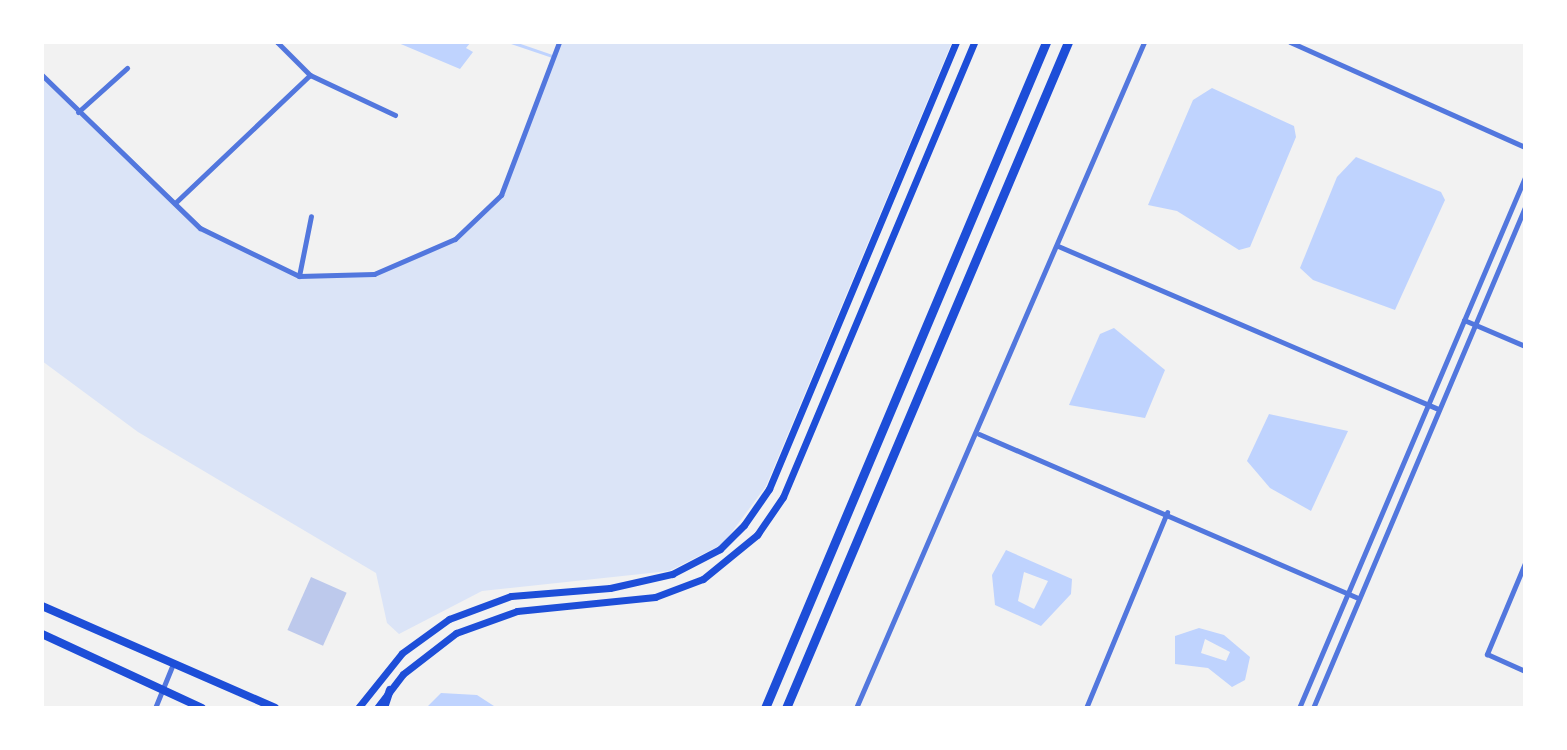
<!DOCTYPE html>
<style>
body{margin:0}
#map{position:relative;width:1567px;height:750px;overflow:hidden;background:#f2f2f2;font-family:"Zilla Slab",serif}
div>[style]{position:absolute}
.green>*{inset:0;background:#dbe4f7}
.water>*{inset:0;background:#bfd3fe}
.stream>*{height:3px;margin:-1.5px;padding:0 1.5px;transform-origin:1.5px;border-radius:1.5px;background:#bfd3fe}
.building>*{inset:0;background:#bdc9ec;transform-origin:0 0}
.minor>*{height:5px;margin:-2.5px;padding:0 2.5px;transform-origin:2.5px;border-radius:2.5px;background:#5277de}
.secondary>*{height:7px;margin:-3.5px;padding:0 3.5px;transform-origin:3.5px;border-radius:3.5px;background:#1d4ed8}
.primary>*{height:8px;margin:-4px;padding:0 4px;transform-origin:4px;border-radius:4px;background:#1d4ed8}
.motorway>*{height:9px;margin:-4.5px;padding:0 4.5px;transform-origin:4.5px;border-radius:4.5px;background:#1d4ed8}
span{translate:-50% -50%;white-space:nowrap;text-align:center;line-height:1.15;-webkit-text-stroke:8px #fff;paint-order:stroke}
.frame{position:absolute;inset:0;border:44px solid #fff;pointer-events:none}
</style>
<div id="map">
<div class="green">
<i style="clip-path:polygon(559px 42px,952px 42px,766px 486px,723px 544px,669px 571px,482px 591px,399px 634px,387px 623px,376px 573px,138px 432px,42px 361px,42px 75px,200px 228px,299px 276px,374px 274px,455px 239px,501px 195px)"></i>
</div>
<div class="water">
<i style="clip-path:polygon(396px 42px,471px 42px,466px 48px,473px 52px,460px 69px)"></i>
<i style="clip-path:polygon(1212px 88px,1294px 126px,1296px 137px,1250px 247px,1239px 250px,1177px 211px,1148px 205px,1193px 100px)"></i>
<i style="clip-path:polygon(1356px 157px,1441px 192px,1445px 200px,1395px 310px,1313px 280px,1300px 268px,1337px 177px)"></i>
<i style="clip-path:polygon(1114px 328px,1165px 370px,1145px 418px,1069px 405px,1100px 334px)"></i>
<i style="clip-path:polygon(1269px 414px,1348px 431px,1311px 511px,1270px 488px,1247px 461px)"></i>
<i style="clip-path:polygon(evenodd,1006px 550px,1072px 579px,1071px 594px,1041px 626px,995px 605px,992px 575px,1006px 550px,1024px 572px,1048px 581px,1034px 609px,1018px 601px,1024px 572px)"></i>
<i style="clip-path:polygon(evenodd,1199px 628px,1224px 635px,1250px 657px,1245px 680px,1232px 687px,1208px 668px,1175px 664px,1175px 636px,1199px 628px,1205px 639px,1230px 652px,1226px 661px,1201px 653px,1205px 639px)"></i>
<i style="clip-path:polygon(441px 693px,477px 695px,497px 708px,426px 708px)"></i>
</div>
<div class="stream">
<i style="left:511px;top:42px;width:43px;rotate:18.9deg"></i>
</div>
<div class="building">
<i style="left:311px;top:577px;width:39px;height:58px;rotate:24deg"></i>
</div>
<div class="minor">
<i style="left:277px;top:42px;width:47px;rotate:45deg"></i>
<i style="left:310px;top:75px;width:94px;rotate:25.2deg"></i>
<i style="left:1290px;top:42px;width:257px;rotate:24.1deg"></i>
<i style="left:42px;top:75px;width:220px;rotate:44.1deg"></i>
<i style="left:200px;top:228px;width:110px;rotate:25.9deg"></i>
<i style="left:299px;top:276px;width:75px;rotate:-1.5deg"></i>
<i style="left:374px;top:274px;width:88px;rotate:-23.4deg"></i>
<i style="left:455px;top:239px;width:64px;rotate:-43.7deg"></i>
<i style="left:501px;top:195px;width:164px;rotate:-69.2deg"></i>
<i style="left:78px;top:112px;width:66px;rotate:-41.9deg"></i>
<i style="left:175px;top:203px;width:186px;rotate:-43.5deg"></i>
<i style="left:1058px;top:246px;width:414px;rotate:23.2deg"></i>
<i style="left:299px;top:276px;width:61px;rotate:-78.7deg"></i>
<i style="left:1464px;top:320px;width:66px;rotate:23.1deg"></i>
<i style="left:979px;top:434px;width:413px;rotate:23.4deg"></i>
<i style="left:1525px;top:563px;width:99px;rotate:112.7deg"></i>
<i style="left:1487px;top:654px;width:42px;rotate:24.1deg"></i>
<i style="left:155px;top:708px;width:48px;rotate:-67.8deg"></i>
<i style="left:856px;top:708px;width:726px;rotate:-66.61deg"></i>
<i style="left:1086px;top:708px;width:212px;rotate:-67.5deg"></i>
<i style="left:1299px;top:708px;width:577px;rotate:-66.94deg"></i>
<i style="left:1313px;top:708px;width:544px;rotate:-67.06deg"></i>
</div>
<div class="secondary">
<i style="left:358px;top:708px;width:70px;rotate:-51.3deg"></i>
<i style="left:402px;top:653px;width:58px;rotate:-35.9deg"></i>
<i style="left:449px;top:619px;width:66px;rotate:-20.4deg"></i>
<i style="left:511px;top:596px;width:99px;rotate:-4.6deg"></i>
<i style="left:610px;top:588px;width:64px;rotate:-12.7deg"></i>
<i style="left:672px;top:574px;width:54px;rotate:-27.5deg"></i>
<i style="left:720px;top:549px;width:34px;rotate:-45deg"></i>
<i style="left:744px;top:525px;width:44px;rotate:-55.2deg"></i>
<i style="left:769px;top:489px;width:485px;rotate:-67.3deg"></i>
<i style="left:377px;top:708px;width:43px;rotate:-52.6deg"></i>
<i style="left:403px;top:674px;width:67px;rotate:-37.7deg"></i>
<i style="left:456px;top:633px;width:65px;rotate:-19.8deg"></i>
<i style="left:517px;top:611px;width:139px;rotate:-5.8deg"></i>
<i style="left:655px;top:597px;width:51px;rotate:-20.6deg"></i>
<i style="left:703px;top:579px;width:70px;rotate:-39.2deg"></i>
<i style="left:757px;top:535px;width:46px;rotate:-55.6deg"></i>
<i style="left:783px;top:497px;width:493px;rotate:-67.2deg"></i>
</div>
<div class="primary">
<i style="left:42px;top:606px;width:254px;rotate:23.6deg"></i>
<i style="left:42px;top:634px;width:176px;rotate:24.8deg"></i>
<i style="left:384px;top:708px;width:19px;rotate:-72deg"></i>
</div>
<div class="motorway">
<i style="left:765px;top:708px;width:723px;rotate:-67.12deg"></i>
<i style="left:786px;top:708px;width:723px;rotate:-67.05deg"></i>
</div>
<div class="frame"></div>
</div>
